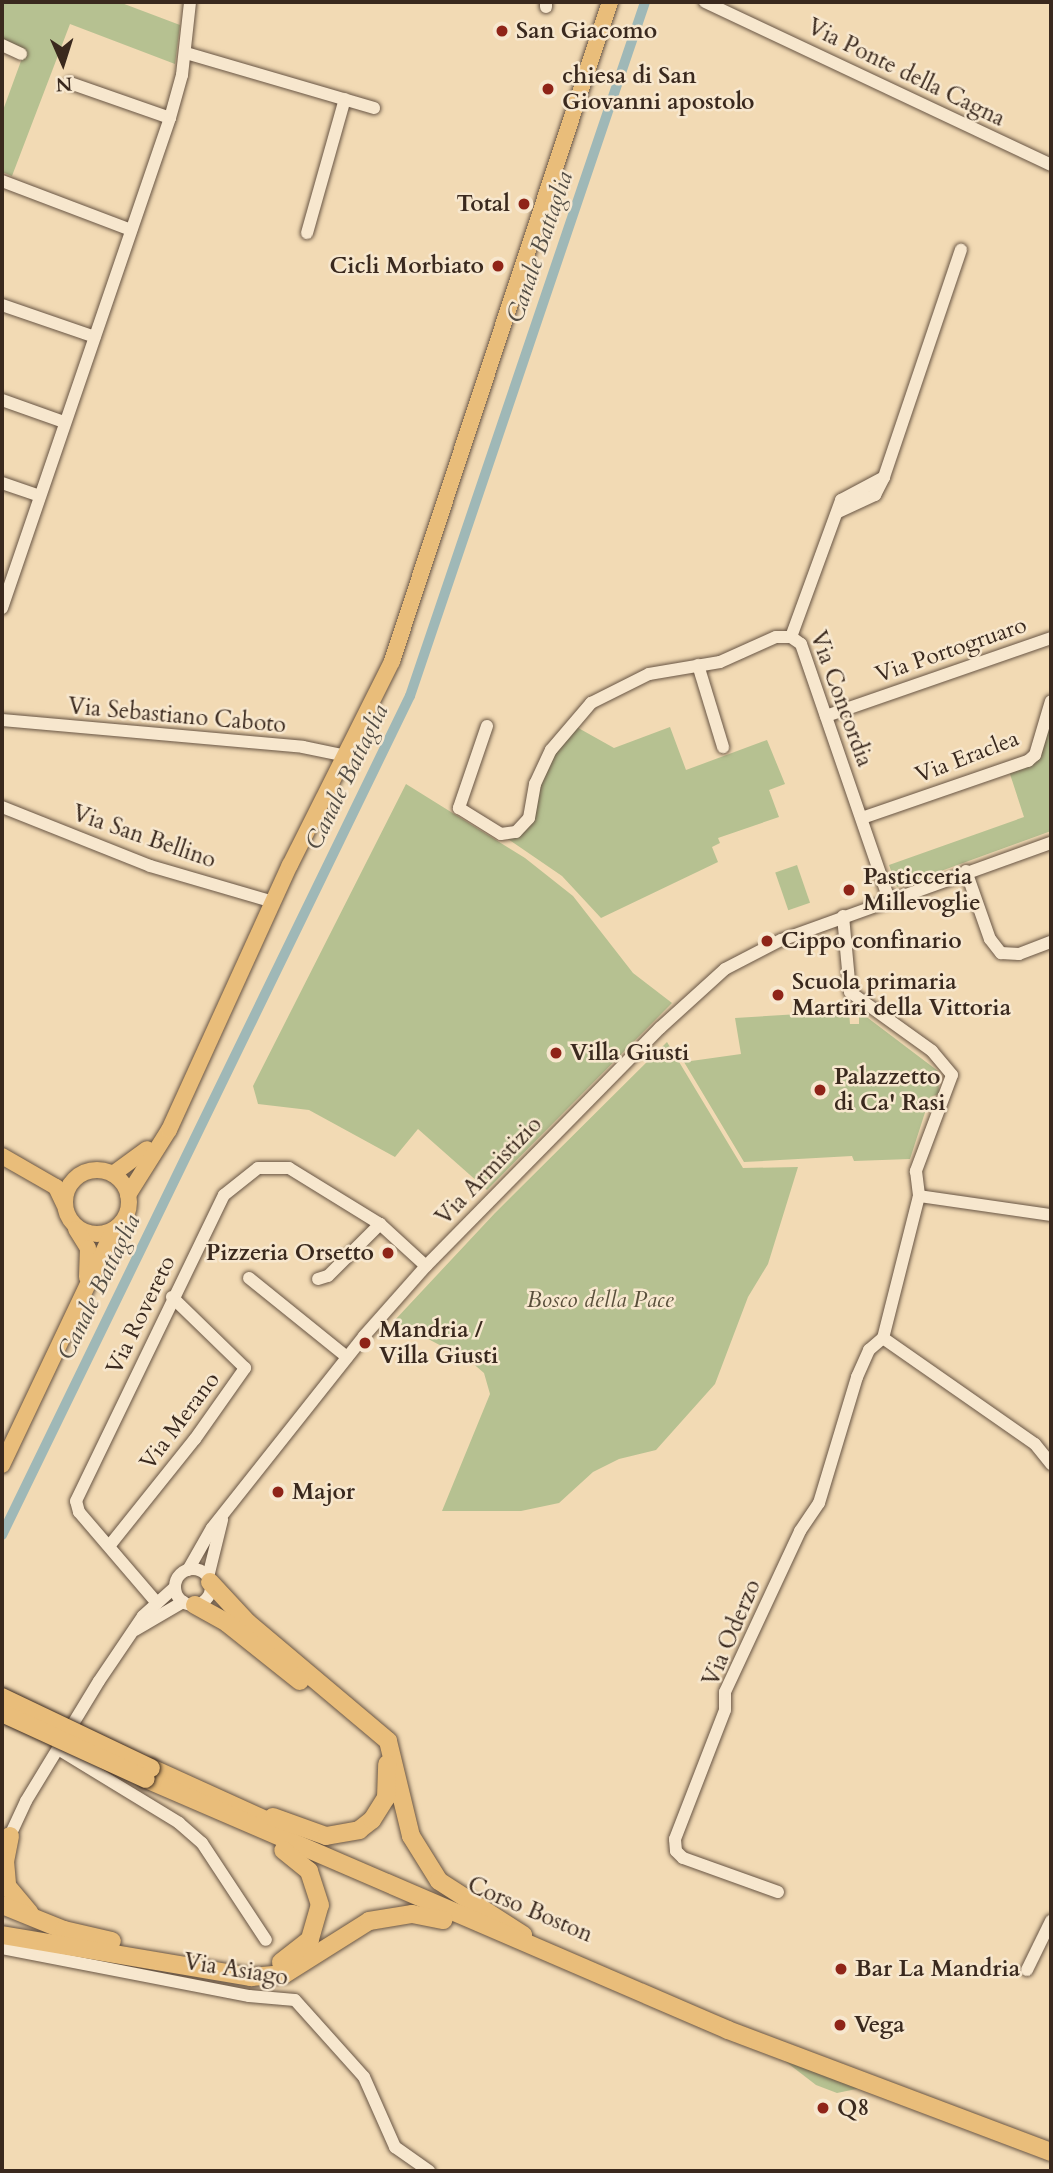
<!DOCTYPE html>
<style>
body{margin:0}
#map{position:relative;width:1053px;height:2173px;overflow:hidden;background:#f2dab4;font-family:Cardo,serif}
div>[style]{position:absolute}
.green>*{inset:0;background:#b6c191;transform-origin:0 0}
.canal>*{height:10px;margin:-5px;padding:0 5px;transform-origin:5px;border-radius:5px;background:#9fb8b7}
.roads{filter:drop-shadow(0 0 2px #685544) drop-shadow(0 0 2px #685544)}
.minor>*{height:12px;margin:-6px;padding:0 6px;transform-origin:6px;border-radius:6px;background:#f7e7ce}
.minor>.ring{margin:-6px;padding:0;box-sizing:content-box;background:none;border:12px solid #f7e7ce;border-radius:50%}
.major>*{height:16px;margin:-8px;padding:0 8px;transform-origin:8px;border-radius:8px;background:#e9bd7a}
.major>.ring{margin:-8px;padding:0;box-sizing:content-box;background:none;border:16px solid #e9bd7a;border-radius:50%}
.highway>*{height:18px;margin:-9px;padding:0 9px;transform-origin:9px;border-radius:9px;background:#e9bd7a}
.bridges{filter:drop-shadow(0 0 2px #3a291e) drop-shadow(0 0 2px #3a291e)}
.highway-bridge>*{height:18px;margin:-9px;padding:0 9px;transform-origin:9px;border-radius:9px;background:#e9bd7a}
.dots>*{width:19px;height:19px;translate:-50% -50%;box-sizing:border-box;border:4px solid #f7e7ce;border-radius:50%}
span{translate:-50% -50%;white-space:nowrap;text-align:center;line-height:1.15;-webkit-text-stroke:5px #f7e7ce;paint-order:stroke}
.poi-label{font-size:23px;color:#3a291e;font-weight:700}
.left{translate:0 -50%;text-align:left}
.right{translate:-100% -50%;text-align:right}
.street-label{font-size:23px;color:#3a291e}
.park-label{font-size:23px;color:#594f3b;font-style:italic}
.water-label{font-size:24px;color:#534d44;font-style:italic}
.frame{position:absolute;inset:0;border:4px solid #3a291e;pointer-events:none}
.north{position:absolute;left:28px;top:28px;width:70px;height:70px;-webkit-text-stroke:5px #f7e7ce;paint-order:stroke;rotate:177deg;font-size:19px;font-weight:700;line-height:28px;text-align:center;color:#3a291e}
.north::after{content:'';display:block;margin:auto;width:24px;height:32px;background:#3a291e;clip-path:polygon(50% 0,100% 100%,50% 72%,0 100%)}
</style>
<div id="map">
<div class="green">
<i style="clip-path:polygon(2px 2px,119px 2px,180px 25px,175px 64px,70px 24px,12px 176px,2px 172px,2px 113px,25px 50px,2px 40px)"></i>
<i style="clip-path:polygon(1051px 715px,1051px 831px,897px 887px,889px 865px,1024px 817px,1009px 771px,1030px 763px)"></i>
<i style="clip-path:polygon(573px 725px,614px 748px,670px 727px,686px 770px,767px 740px,785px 784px,769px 790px,779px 817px,718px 838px,720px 843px,712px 847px,718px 862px,601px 918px,562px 876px,505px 837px,518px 835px,551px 755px)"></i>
<i style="clip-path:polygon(406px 784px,525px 858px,573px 896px,633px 973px,672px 1003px,487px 1190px,418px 1129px,395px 1157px,309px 1110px,258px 1104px,253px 1086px)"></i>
<i style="left:797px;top:865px;width:40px;height:23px;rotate:71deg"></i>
<i style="clip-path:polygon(849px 1011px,850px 1024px,859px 1024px,859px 1017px,864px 1015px,938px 1071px,939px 1094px,930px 1097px,910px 1159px,854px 1161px,852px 1156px,744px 1162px,684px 1062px,741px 1054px,735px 1018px)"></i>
<i style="clip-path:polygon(667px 1042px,743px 1168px,798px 1167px,768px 1264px,748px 1297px,715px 1384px,656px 1450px,619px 1459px,593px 1472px,559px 1503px,521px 1511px,442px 1511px,490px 1394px,484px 1373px,470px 1361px,394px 1321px,495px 1213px)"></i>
<i style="clip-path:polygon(781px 2058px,861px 2088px,837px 2093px,816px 2085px)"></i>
</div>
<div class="canal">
<i style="left:2px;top:1535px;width:933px;rotate:-64.07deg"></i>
<i style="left:410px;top:696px;width:733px;rotate:-71.29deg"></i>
</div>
<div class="roads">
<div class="minor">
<i style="left:705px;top:2px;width:382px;rotate:25.2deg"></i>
<i style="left:546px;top:7px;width:5px;rotate:-90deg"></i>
<i style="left:2px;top:45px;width:21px;rotate:25deg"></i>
<i style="left:186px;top:53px;width:196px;rotate:16.3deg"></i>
<i style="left:70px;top:83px;width:106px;rotate:19.3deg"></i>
<i style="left:2px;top:181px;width:138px;rotate:20.8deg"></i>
<i style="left:307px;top:233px;width:139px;rotate:-74.2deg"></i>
<i style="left:2px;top:305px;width:98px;rotate:19deg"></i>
<i style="left:2px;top:400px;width:66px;rotate:19.5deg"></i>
<i style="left:2px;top:483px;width:39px;rotate:19deg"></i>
<i style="left:838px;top:512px;width:41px;rotate:-24.7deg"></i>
<i style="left:875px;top:495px;width:20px;rotate:-63deg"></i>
<i style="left:2px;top:608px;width:518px;rotate:-71.08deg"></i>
<i style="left:170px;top:118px;width:45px;rotate:-74.4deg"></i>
<i style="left:182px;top:75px;width:73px;rotate:-83.7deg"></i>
<i style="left:791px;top:637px;width:146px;rotate:-69.9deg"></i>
<i style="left:841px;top:500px;width:49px;rotate:-28.1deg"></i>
<i style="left:884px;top:477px;width:240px;rotate:-71.3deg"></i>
<i style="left:791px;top:637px;width:12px;rotate:35deg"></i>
<i style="left:801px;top:644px;width:270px;rotate:71deg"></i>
<i style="left:698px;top:665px;width:86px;rotate:73deg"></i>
<i style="left:826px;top:716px;width:238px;rotate:-19.1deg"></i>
<i style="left:2px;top:720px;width:302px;rotate:5.1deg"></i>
<i style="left:303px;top:747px;width:45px;rotate:11.6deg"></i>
<i style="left:487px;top:726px;width:87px;rotate:108.9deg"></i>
<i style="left:459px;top:808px;width:49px;rotate:31.8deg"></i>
<i style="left:501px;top:834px;width:15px;rotate:-8deg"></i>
<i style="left:516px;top:832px;width:19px;rotate:-47deg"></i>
<i style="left:529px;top:818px;width:35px;rotate:-80deg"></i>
<i style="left:535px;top:784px;width:38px;rotate:-65deg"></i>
<i style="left:551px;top:750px;width:62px;rotate:-49.6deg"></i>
<i style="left:591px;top:703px;width:65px;rotate:-26.6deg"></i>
<i style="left:649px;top:674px;width:72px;rotate:-9.6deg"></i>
<i style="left:720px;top:662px;width:61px;rotate:-24.1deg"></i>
<i style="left:776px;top:637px;width:15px"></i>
<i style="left:2px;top:807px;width:159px;rotate:21.7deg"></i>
<i style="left:150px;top:866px;width:128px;rotate:16.3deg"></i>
<i style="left:862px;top:818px;width:176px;rotate:-19deg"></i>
<i style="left:1028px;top:761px;width:9px;rotate:-41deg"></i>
<i style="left:1035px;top:755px;width:56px;rotate:-73.5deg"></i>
<i style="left:966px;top:871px;width:72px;rotate:70.6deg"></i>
<i style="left:990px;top:939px;width:18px;rotate:52deg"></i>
<i style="left:1001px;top:953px;width:18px;rotate:3deg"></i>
<i style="left:1019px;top:954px;width:34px;rotate:-21deg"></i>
<i style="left:843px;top:916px;width:76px;rotate:84.7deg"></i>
<i style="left:850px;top:992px;width:101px;rotate:35.7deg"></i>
<i style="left:932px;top:1051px;width:31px;rotate:50deg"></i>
<i style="left:952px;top:1075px;width:103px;rotate:110.6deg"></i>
<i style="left:916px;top:1171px;width:25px;rotate:83deg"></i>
<i style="left:919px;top:1196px;width:146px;rotate:104.2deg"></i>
<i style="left:883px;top:1338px;width:185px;rotate:34.9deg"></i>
<i style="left:1035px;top:1444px;width:26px;rotate:51deg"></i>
<i style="left:919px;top:1196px;width:133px;rotate:8.2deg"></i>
<i style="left:249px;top:1278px;width:126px;rotate:38.9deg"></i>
<i style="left:318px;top:1279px;width:10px;rotate:-17deg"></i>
<i style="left:328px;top:1276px;width:74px;rotate:-45deg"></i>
<i style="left:110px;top:1545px;width:136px;rotate:-51.3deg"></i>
<i style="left:195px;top:1439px;width:87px;rotate:-54.8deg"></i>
<i style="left:245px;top:1368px;width:102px;rotate:-135.8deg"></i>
<i class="ring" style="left:175px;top:1569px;width:24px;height:24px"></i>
<i style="left:188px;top:1570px;width:48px;rotate:-60.3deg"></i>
<i style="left:212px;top:1528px;width:245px;rotate:-51.6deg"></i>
<i style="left:364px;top:1336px;width:94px;rotate:-48.5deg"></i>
<i style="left:426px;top:1266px;width:334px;rotate:-45.5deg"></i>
<i style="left:660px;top:1028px;width:88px;rotate:-42.2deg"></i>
<i style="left:725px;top:969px;width:63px;rotate:-27.4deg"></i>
<i style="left:781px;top:940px;width:287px;rotate:-19.8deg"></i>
<i style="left:208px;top:1577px;width:59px;rotate:-76.2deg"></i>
<i style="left:157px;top:1603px;width:120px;rotate:-130.6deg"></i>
<i style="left:79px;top:1512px;width:11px;rotate:-105deg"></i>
<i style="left:76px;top:1501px;width:340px;rotate:-64.2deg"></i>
<i style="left:224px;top:1195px;width:43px;rotate:-38.5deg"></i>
<i style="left:258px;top:1168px;width:31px"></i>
<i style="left:289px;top:1168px;width:107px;rotate:31.6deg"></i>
<i style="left:380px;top:1224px;width:62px;rotate:42.4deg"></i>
<i style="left:135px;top:1630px;width:56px;rotate:-30.3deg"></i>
<i style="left:58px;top:1749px;width:142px;rotate:31.4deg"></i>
<i style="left:179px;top:1823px;width:30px;rotate:41deg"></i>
<i style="left:202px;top:1843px;width:116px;rotate:56.6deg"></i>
<i style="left:7px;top:1842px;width:45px;rotate:-65.1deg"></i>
<i style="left:26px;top:1801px;width:140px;rotate:-58.7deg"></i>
<i style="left:99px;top:1681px;width:78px;rotate:-55.9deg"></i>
<i style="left:143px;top:1616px;width:43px;rotate:-42.2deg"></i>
<i style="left:778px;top:1892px;width:101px;rotate:-160.3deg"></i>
<i style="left:683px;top:1858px;width:10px;rotate:-135deg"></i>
<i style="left:676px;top:1851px;width:12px;rotate:-95deg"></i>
<i style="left:675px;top:1839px;width:138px;rotate:-68.8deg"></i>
<i style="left:725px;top:1710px;width:18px;rotate:-90deg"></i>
<i style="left:725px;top:1692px;width:178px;rotate:-65deg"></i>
<i style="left:800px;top:1531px;width:34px;rotate:-56deg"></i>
<i style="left:819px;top:1503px;width:132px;rotate:-73.2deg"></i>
<i style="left:857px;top:1377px;width:30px;rotate:-66deg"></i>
<i style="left:869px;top:1350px;width:18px;rotate:-41deg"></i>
<i style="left:2px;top:1948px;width:252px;rotate:11deg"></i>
<i style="left:249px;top:1996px;width:46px;rotate:5deg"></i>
<i style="left:295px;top:2000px;width:103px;rotate:48.1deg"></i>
<i style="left:364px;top:2077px;width:77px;rotate:66.1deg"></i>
<i style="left:395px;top:2147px;width:42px;rotate:35.2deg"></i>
<i style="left:1027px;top:1970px;width:55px;rotate:-63.9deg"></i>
</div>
<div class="major">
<i style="left:2px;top:1156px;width:62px;rotate:29.9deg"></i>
<i style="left:56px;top:1187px;width:19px;rotate:65deg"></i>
<i class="ring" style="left:65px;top:1170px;width:48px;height:48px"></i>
<i style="left:113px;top:1174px;width:42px;rotate:-36.3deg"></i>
<i style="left:128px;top:1195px;width:77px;rotate:-57.8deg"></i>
<i style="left:169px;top:1130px;width:291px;rotate:-65.5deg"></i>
<i style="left:290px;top:865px;width:228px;rotate:-63.4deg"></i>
<i style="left:392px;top:661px;width:694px;rotate:-71.7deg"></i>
<i style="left:76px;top:1229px;width:22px;rotate:58deg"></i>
<i style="left:88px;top:1248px;width:29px;rotate:92deg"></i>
<i style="left:2px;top:1465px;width:259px;rotate:-64.6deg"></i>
</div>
<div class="highway">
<i style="left:210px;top:1582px;width:56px;rotate:47.2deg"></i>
<i style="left:248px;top:1623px;width:183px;rotate:40.1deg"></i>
<i style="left:388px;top:1741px;width:98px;rotate:76.4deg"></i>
<i style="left:411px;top:1836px;width:53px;rotate:58.1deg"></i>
<i style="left:439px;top:1881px;width:100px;rotate:32.7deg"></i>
<i style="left:195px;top:1605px;width:37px;rotate:29deg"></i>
<i style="left:227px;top:1623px;width:93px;rotate:38.5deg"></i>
<i style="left:151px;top:1768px;width:145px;rotate:24.4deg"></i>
<i style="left:146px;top:1779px;width:634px;rotate:23.33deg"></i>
<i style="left:728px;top:2030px;width:345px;rotate:20.7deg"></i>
<i style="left:273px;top:1817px;width:56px;rotate:19.7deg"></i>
<i style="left:326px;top:1836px;width:34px;rotate:-10deg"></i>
<i style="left:359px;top:1830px;width:16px;rotate:-38deg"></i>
<i style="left:372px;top:1820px;width:26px;rotate:-58deg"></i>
<i style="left:386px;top:1798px;width:34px;rotate:-88deg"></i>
<i style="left:10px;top:1836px;width:25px;rotate:101deg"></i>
<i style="left:5px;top:1861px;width:25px;rotate:85deg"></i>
<i style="left:7px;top:1886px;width:35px;rotate:50deg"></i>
<i style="left:2px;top:1905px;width:67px;rotate:22deg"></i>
<i style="left:64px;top:1930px;width:49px;rotate:12.9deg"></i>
<i style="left:2px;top:1935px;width:253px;rotate:9.6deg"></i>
<i style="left:251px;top:1977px;width:34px;rotate:-5deg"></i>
<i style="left:285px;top:1974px;width:99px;rotate:-32.2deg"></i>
<i style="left:369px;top:1921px;width:44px;rotate:-9.2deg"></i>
<i style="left:412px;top:1914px;width:32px;rotate:11deg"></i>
<i style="left:281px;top:1962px;width:37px;rotate:-38deg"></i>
<i style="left:310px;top:1939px;width:35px;rotate:-74deg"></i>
<i style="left:320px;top:1905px;width:36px;rotate:-108deg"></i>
<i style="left:309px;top:1871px;width:33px;rotate:-141deg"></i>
</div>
</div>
<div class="bridges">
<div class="highway-bridge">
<i style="left:2px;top:1697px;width:165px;rotate:25.5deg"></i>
<i style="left:2px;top:1713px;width:158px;rotate:24.6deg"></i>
</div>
</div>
<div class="dots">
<i style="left:502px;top:31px;background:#8f2418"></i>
<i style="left:548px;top:89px;background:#8f2418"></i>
<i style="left:524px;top:204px;background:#8f2418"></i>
<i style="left:498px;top:266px;background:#8f2418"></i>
<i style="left:849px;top:890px;background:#8f2418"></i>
<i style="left:767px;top:941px;background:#8f2418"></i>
<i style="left:778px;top:995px;background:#8f2418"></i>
<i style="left:556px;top:1053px;background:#8f2418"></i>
<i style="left:820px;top:1090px;background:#8f2418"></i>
<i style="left:388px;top:1253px;background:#8f2418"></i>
<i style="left:365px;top:1343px;background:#8f2418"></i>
<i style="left:278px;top:1492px;background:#8f2418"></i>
<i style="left:841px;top:1969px;background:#8f2418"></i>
<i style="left:840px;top:2025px;background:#8f2418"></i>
<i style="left:823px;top:2108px;background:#8f2418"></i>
</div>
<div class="poi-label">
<span class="left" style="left:516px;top:31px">San Giacomo</span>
<span class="left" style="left:562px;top:89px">chiesa di San<br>Giovanni apostolo</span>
<span class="right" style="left:510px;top:204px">Total</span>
<span class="right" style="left:484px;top:266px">Cicli Morbiato</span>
<span class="left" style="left:863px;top:890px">Pasticceria<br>Millevoglie</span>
<span class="left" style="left:781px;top:941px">Cippo confinario</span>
<span class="left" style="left:792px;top:995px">Scuola primaria<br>Martiri della Vittoria</span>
<span class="left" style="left:570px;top:1053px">Villa Giusti</span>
<span class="left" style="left:834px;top:1090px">Palazzetto<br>di Ca' Rasi</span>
<span class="right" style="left:374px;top:1253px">Pizzeria Orsetto</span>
<span class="left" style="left:379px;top:1343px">Mandria /<br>Villa Giusti</span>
<span class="left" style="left:292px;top:1492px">Major</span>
<span class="left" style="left:855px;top:1969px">Bar La Mandria</span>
<span class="left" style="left:854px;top:2025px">Vega</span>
<span class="left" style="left:837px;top:2108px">Q8</span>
</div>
<div class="street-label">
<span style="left:906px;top:73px;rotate:26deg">Via Ponte della Cagna</span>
<span style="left:951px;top:650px;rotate:-19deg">Via Portogruaro</span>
<span style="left:841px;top:699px;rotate:70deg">Via Concordia</span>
<span style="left:177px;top:716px;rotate:5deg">Via Sebastiano Caboto</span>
<span style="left:967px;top:757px;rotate:-21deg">Via Eraclea</span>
<span style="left:144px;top:837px;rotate:19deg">Via San Bellino</span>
<span style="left:489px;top:1171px;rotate:-46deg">Via Armistizio</span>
<span style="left:141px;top:1315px;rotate:-64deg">Via Rovereto</span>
<span style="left:180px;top:1421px;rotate:-53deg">Via Merano</span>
<span style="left:732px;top:1633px;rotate:-67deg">Via Oderzo</span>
<span style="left:530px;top:1910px;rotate:23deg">Corso Boston</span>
<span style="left:236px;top:1970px;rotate:9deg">Via Asiago</span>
</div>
<div class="park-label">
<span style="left:600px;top:1300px">Bosco della Pace</span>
</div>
<div class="water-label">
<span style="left:540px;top:247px;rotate:-71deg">Canale Battaglia</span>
<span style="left:347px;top:777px;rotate:-64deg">Canale Battaglia</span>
<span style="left:99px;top:1287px;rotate:-64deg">Canale Battaglia</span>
</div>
<div class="frame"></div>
<div class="north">N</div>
</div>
